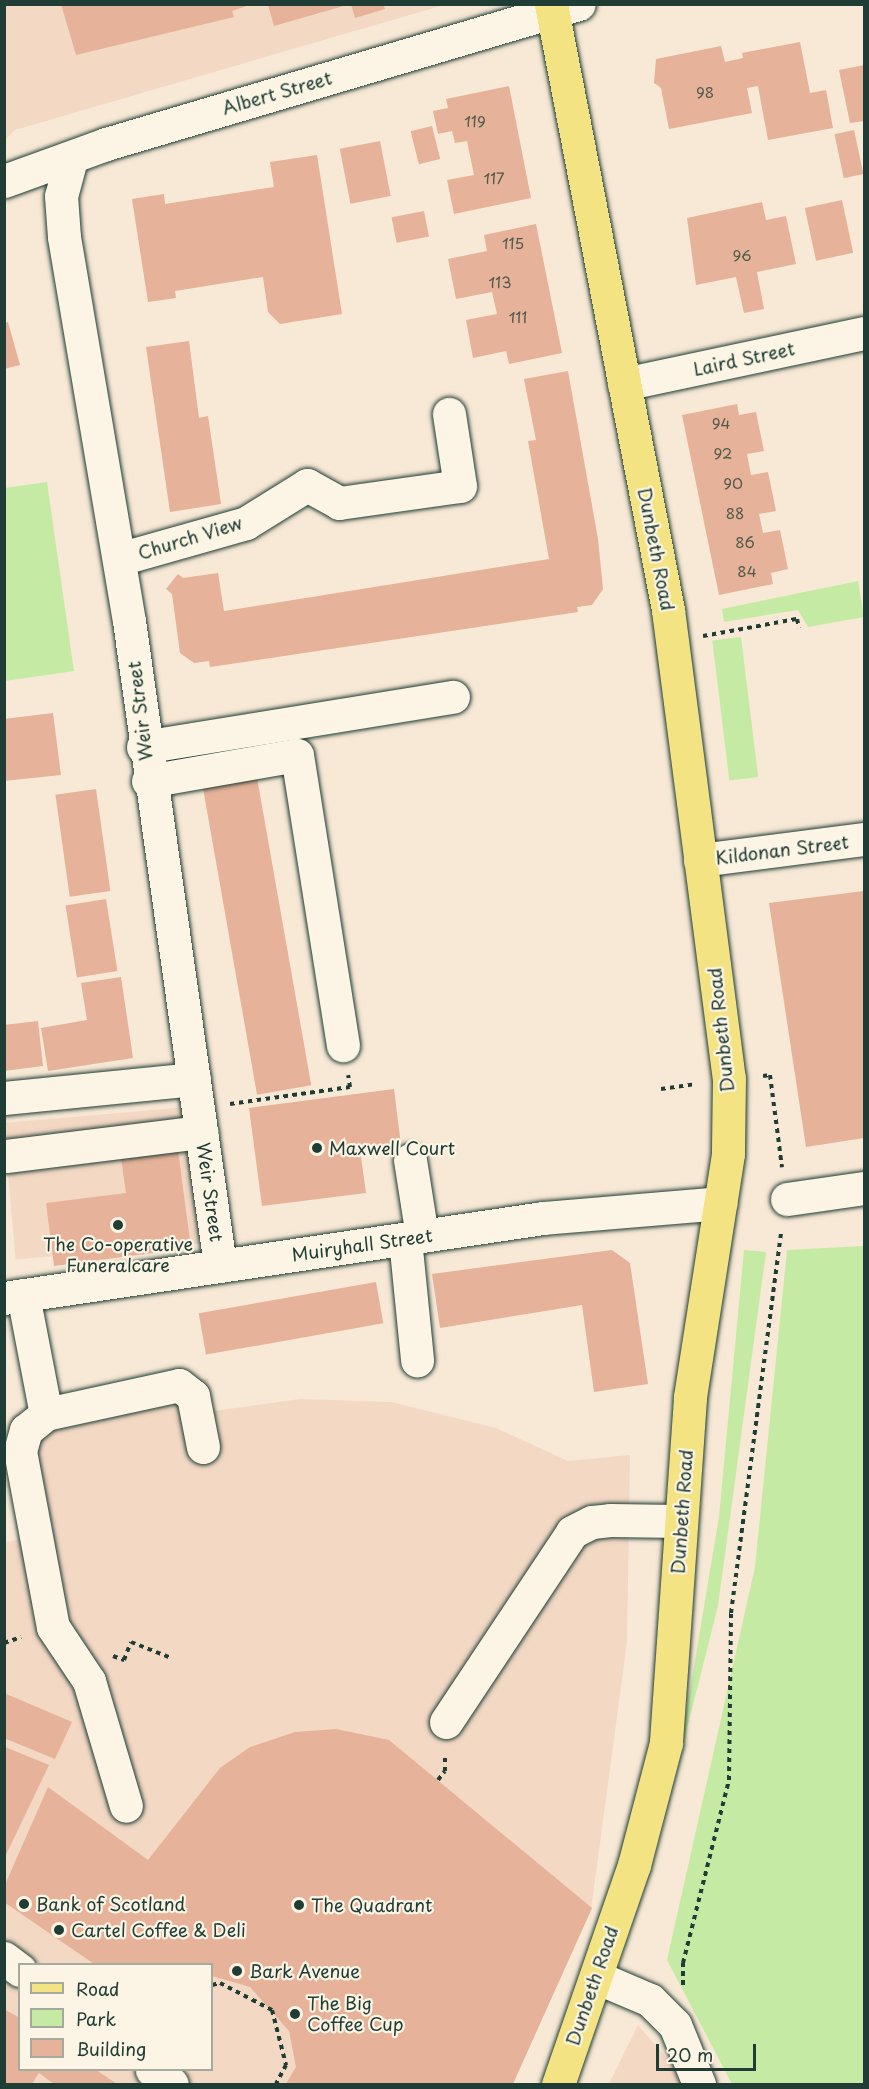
<!DOCTYPE html>
<style>
body{margin:0}
#map{position:relative;width:869px;height:2089px;overflow:hidden;background:#f8e8d6;font-family:"Playpen Sans",sans-serif}
div>[style]{position:absolute}
.built>*{inset:0;background:#f3d8c4;transform-origin:0 0}
.green>*{inset:0;background:#c5eaa4;transform-origin:0 0}
.building>*{inset:0;background:#e6b299;transform-origin:0 0}
.path>*{height:4px;margin-top:-2px;transform-origin:0;background:repeating-linear-gradient(90deg,#1f3d34 0 4.5px,transparent 0 9px)}
.roads{filter:drop-shadow(0 0 2px #1f3d34) drop-shadow(0 0 2px #1f3d34)}
.minor>*{height:33px;margin:-16.5px;padding:0 16.5px;transform-origin:16.5px;border-radius:16.5px;background:#fcf5e5}
.major>*{height:33px;margin:-16.5px;padding:0 16.5px;transform-origin:16.5px;border-radius:16.5px;background:#f4e382}
.dots>*{width:16px;height:16px;translate:-50% -50%;box-sizing:border-box;border:3px solid #fcf5e5;border-radius:50%}
span{translate:-50% -50%;white-space:nowrap;text-align:center;line-height:1.15;-webkit-text-stroke:4.5px #fcf5e5;paint-order:stroke}
.number-label{font-size:15px;color:#515a4d}
.number-label span{-webkit-text-stroke-width:0}
.street-label{font-size:18px;color:#1f3d34}
.poi-label{font-size:18px;color:#1f3d34}
.left{translate:0 -50%;text-align:left}
.frame{position:absolute;inset:0;border:6px solid #1f3d34;pointer-events:none}
.legend{position:absolute;left:18px;top:1963px;width:195px;height:108px;box-sizing:border-box;background:#fcf5e5;border:2px solid #a4ab9e;margin:0;padding:8px 10px;list-style:none;font-size:18px;color:#1f3d34}
.legend li{display:flex;align-items:center;gap:12px;height:30px}
.legend b{width:30px;border:2px solid #a4ab9e}
.scale{position:absolute;left:656px;top:2044px;width:100px;height:27px;box-sizing:border-box;border:3px solid #1f3d34;border-top:0;padding-left:8px;font-size:18px;line-height:21px;white-space:nowrap;color:#1f3d34;-webkit-text-stroke:4px #fcf5e5;paint-order:stroke}
</style>
<div id="map">
<div class="built">
<i style="clip-path:polygon(5px 5px,444px 5px,15px 130px,5px 140px)"></i>
<i style="left:187px;top:1107px;width:137px;height:184px;rotate:85deg"></i>
<i style="clip-path:polygon(evenodd,208px 1378px,214px 1411px,300px 1399px,391px 1402px,496px 1428px,568px 1461px,630px 1455px,627px 1642px,591px 1910px,510px 2084px,5px 2084px,4px 1542px,34px 1538px,12px 1416px,208px 1378px,20px 1964px,212px 1964px,212px 2070px,20px 2070px,20px 1964px)"></i>
<i style="clip-path:polygon(638px 2025px,689px 2084px,609px 2084px)"></i>
</div>
<div class="green">
<i style="clip-path:polygon(47px 482px,74px 671px,5px 681px,5px 488px)"></i>
<i style="clip-path:polygon(858px 581px,864px 617px,808px 627px,798px 610px,724px 622px,722px 609px)"></i>
<i style="left:741px;top:637px;width:141px;height:29px;rotate:83deg"></i>
<i style="clip-path:polygon(864px 1246px,864px 2084px,732px 2084px,667px 1960px,755px 1567px,787px 1250px)"></i>
<i style="clip-path:polygon(744px 1250px,766px 1252px,718px 1606px,677px 1768px,719px 1517px)"></i>
</div>
<div class="building">
<i style="clip-path:polygon(61px 4px,250px 4px,250px 5px,232px 11px,234px 17px,76px 55px)"></i>
<i style="clip-path:polygon(351px 4px,383px 4px,385px 9px,355px 18px)"></i>
<i style="clip-path:polygon(268px 5px,347px 5px,274px 26px)"></i>
<i style="clip-path:polygon(800px 42px,810px 93px,826px 90px,833px 128px,768px 140px,758px 86px,747px 88px,752px 113px,669px 129px,661px 88px,654px 83px,656px 59px,721px 46px,725px 62px,743px 58px,742px 53px)"></i>
<i style="clip-path:polygon(864px 65px,864px 121px,850px 123px,839px 70px)"></i>
<i style="clip-path:polygon(509px 86px,531px 198px,454px 214px,447px 180px,474px 175px,467px 141px,455px 143px,452px 131px,438px 134px,433px 111px,448px 108px,446px 99px)"></i>
<i style="left:432px;top:126px;width:34px;height:22px;rotate:76deg"></i>
<i style="left:854px;top:130px;width:45px;height:20px;rotate:78deg"></i>
<i style="left:380px;top:141px;width:56px;height:41px;rotate:79deg"></i>
<i style="clip-path:polygon(317px 155px,342px 314px,280px 324px,268px 312px,263px 277px,175px 291px,176px 298px,148px 302px,132px 199px,164px 194px,165px 204px,274px 187px,270px 162px)"></i>
<i style="left:842px;top:200px;width:54px;height:38px;rotate:78deg"></i>
<i style="clip-path:polygon(762px 202px,766px 220px,786px 216px,796px 264px,757px 272px,764px 309px,744px 313px,736px 277px,696px 285px,687px 218px)"></i>
<i style="left:424px;top:211px;width:26px;height:33px;rotate:79deg"></i>
<i style="clip-path:polygon(536px 224px,562px 353px,509px 364px,506px 351px,473px 358px,466px 320px,497px 314px,492px 292px,456px 299px,448px 259px,487px 251px,484px 235px)"></i>
<i style="clip-path:polygon(8px 322px,20px 365px,4px 369px,4px 323px)"></i>
<i style="clip-path:polygon(189px 341px,199px 418px,208px 416px,221px 504px,170px 512px,146px 347px)"></i>
<i style="clip-path:polygon(568px 371px,598px 539px,603px 589px,592px 605px,577px 607px,578px 612px,210px 667px,209px 661px,194px 663px,180px 653px,172px 594px,166px 589px,178px 574px,183px 578px,218px 573px,224px 611px,549px 559px,528px 441px,536px 440px,524px 379px)"></i>
<i style="clip-path:polygon(737px 404px,739px 415px,756px 412px,764px 451px,747px 454px,751px 475px,768px 472px,776px 511px,759px 514px,763px 533px,780px 530px,788px 569px,771px 573px,773px 584px,719px 595px,682px 415px)"></i>
<i style="clip-path:polygon(53px 713px,61px 775px,4px 781px,4px 719px)"></i>
<i style="left:256px;top:772px;width:318px;height:55px;rotate:80deg"></i>
<i style="left:96px;top:789px;width:103px;height:41px;rotate:82deg"></i>
<i style="clip-path:polygon(864px 891px,864px 1138px,806px 1147px,769px 903px)"></i>
<i style="left:106px;top:899px;width:73px;height:41px;rotate:81deg"></i>
<i style="clip-path:polygon(121px 977px,133px 1058px,48px 1071px,41px 1028px,87px 1020px,81px 983px)"></i>
<i style="clip-path:polygon(38px 1021px,43px 1066px,4px 1071px,4px 1025px)"></i>
<i style="clip-path:polygon(394px 1089px,401px 1145px,360px 1150px,366px 1193px,262px 1206px,249px 1108px)"></i>
<i style="clip-path:polygon(178px 1150px,191px 1248px,54px 1266px,46px 1203px,126px 1193px,121px 1158px)"></i>
<i style="clip-path:polygon(612px 1250px,630px 1263px,648px 1384px,594px 1392px,582px 1305px,440px 1328px,432px 1274px)"></i>
<i style="left:376px;top:1282px;width:42px;height:180px;rotate:80deg"></i>
<i style="clip-path:polygon(4px 1693px,72px 1722px,55px 1759px,4px 1738px)"></i>
<i style="clip-path:polygon(336px 1729px,389px 1740px,592px 1908px,513px 2084px,286px 2084px,296px 2067px,289px 2031px,250px 1987px,212px 1976px,212px 1964px,94px 1964px,4px 1902px,4px 1887px,48px 1787px,148px 1860px,220px 1768px,250px 1747px,295px 1732px)"></i>
<i style="clip-path:polygon(5px 1747px,49px 1765px,4px 1859px,4px 1748px)"></i>
<i style="clip-path:polygon(4px 2009px,20px 2018px,20px 2070px,96px 2070px,117px 2084px,54px 2084px,39px 2073px,32px 2084px,4px 2084px)"></i>
</div>
<div class="path">
<i style="left:703px;top:636px;width:96px;rotate:-10.3deg"></i>
<i style="left:797px;top:619px;width:9px;rotate:77deg"></i>
<i style="left:763px;top:1076px;width:7px;rotate:-8deg"></i>
<i style="left:770px;top:1075px;width:93px;rotate:82.6deg"></i>
<i style="left:661px;top:1089px;width:35px;rotate:-8deg"></i>
<i style="left:230px;top:1104px;width:121px;rotate:-8.1deg"></i>
<i style="left:350px;top:1087px;width:12px;rotate:-99deg"></i>
<i style="left:4px;top:1643px;width:18px;rotate:-19deg"></i>
<i style="left:113px;top:1656px;width:12px;rotate:20deg"></i>
<i style="left:124px;top:1660px;width:19px;rotate:-69deg"></i>
<i style="left:131px;top:1642px;width:43px;rotate:21.8deg"></i>
<i style="left:438px;top:1780px;width:11px;rotate:-52deg"></i>
<i style="left:445px;top:1771px;width:18px;rotate:-90deg"></i>
<i style="left:212px;top:1985px;width:8px;rotate:-14deg"></i>
<i style="left:220px;top:1983px;width:59px;rotate:27.4deg"></i>
<i style="left:272px;top:2010px;width:57px;rotate:75.7deg"></i>
<i style="left:286px;top:2065px;width:21px;rotate:118deg"></i>
<i style="left:683px;top:1985px;width:22px;rotate:-90deg"></i>
<i style="left:683px;top:1963px;width:189px;rotate:-75.9deg"></i>
<i style="left:729px;top:1780px;width:167px;rotate:-89.3deg"></i>
<i style="left:731px;top:1613px;width:385px;rotate:-82.5deg"></i>
</div>
<div class="roads">
<div class="minor">
<i style="left:71px;top:159px;width:38px;rotate:105deg"></i>
<i style="left:61px;top:196px;width:41px;rotate:85.8deg"></i>
<i style="left:64px;top:237px;width:389px;rotate:80.4deg"></i>
<i style="left:129px;top:621px;width:650px;rotate:81.96deg"></i>
<i style="left:4px;top:181px;width:109px;rotate:-19.9deg"></i>
<i style="left:106px;top:144px;width:493px;rotate:-16.5deg"></i>
<i style="left:624px;top:384px;width:245px;rotate:-12deg"></i>
<i style="left:119px;top:559px;width:132px;rotate:-15.8deg"></i>
<i style="left:246px;top:523px;width:72px;rotate:-31.9deg"></i>
<i style="left:307px;top:485px;width:37px;rotate:29deg"></i>
<i style="left:339px;top:503px;width:122px;rotate:-8deg"></i>
<i style="left:460px;top:486px;width:73px;rotate:-98.7deg"></i>
<i style="left:143px;top:747px;width:314px;rotate:-9.2deg"></i>
<i style="left:148px;top:781px;width:151px;rotate:-9.9deg"></i>
<i style="left:297px;top:755px;width:294px;rotate:81deg"></i>
<i style="left:700px;top:860px;width:165px;rotate:-7.3deg"></i>
<i style="left:4px;top:1098px;width:191px;rotate:-5.7deg"></i>
<i style="left:6px;top:1156px;width:197px;rotate:-7deg"></i>
<i style="left:410px;top:1160px;width:77px;rotate:81deg"></i>
<i style="left:787px;top:1199px;width:78px;rotate:-8.1deg"></i>
<i style="left:405px;top:1239px;width:122px;rotate:84.3deg"></i>
<i style="left:23px;top:1295px;width:121px;rotate:79.1deg"></i>
<i style="left:46px;top:1414px;width:26px;rotate:141deg"></i>
<i style="left:26px;top:1430px;width:22px;rotate:106deg"></i>
<i style="left:20px;top:1451px;width:179px;rotate:79.4deg"></i>
<i style="left:53px;top:1627px;width:65px;rotate:56.3deg"></i>
<i style="left:89px;top:1681px;width:130px;rotate:73.5deg"></i>
<i style="left:4px;top:1298px;width:545px;rotate:-8.44deg"></i>
<i style="left:543px;top:1218px;width:178px;rotate:-4.8deg"></i>
<i style="left:46px;top:1414px;width:136px;rotate:-12.3deg"></i>
<i style="left:179px;top:1385px;width:18px;rotate:38deg"></i>
<i style="left:193px;top:1396px;width:52px;rotate:78.9deg"></i>
<i style="left:446px;top:1722px;width:228px;rotate:-56.4deg"></i>
<i style="left:572px;top:1532px;width:22px;rotate:-27deg"></i>
<i style="left:592px;top:1522px;width:18px;rotate:-6deg"></i>
<i style="left:610px;top:1520px;width:69px;rotate:0.8deg"></i>
<i style="left:4px;top:1958px;width:20px;rotate:37deg"></i>
<i style="left:596px;top:1977px;width:59px;rotate:23.1deg"></i>
<i style="left:650px;top:2000px;width:35px;rotate:45deg"></i>
<i style="left:675px;top:2025px;width:64px;rotate:67.9deg"></i>
<i style="left:152px;top:2070px;width:24px;rotate:35deg"></i>
</div>
<div class="major">
<i style="left:551px;top:4px;width:617px;rotate:79.07deg"></i>
<i style="left:668px;top:610px;width:472px;rotate:82.6deg"></i>
<i style="left:729px;top:1078px;width:76px;rotate:90.8deg"></i>
<i style="left:728px;top:1154px;width:247px;rotate:98.9deg"></i>
<i style="left:690px;top:1398px;width:346px;rotate:94deg"></i>
<i style="left:666px;top:1743px;width:126px;rotate:104.7deg"></i>
<i style="left:634px;top:1865px;width:232px;rotate:109.1deg"></i>
</div>
</div>
<div class="dots">
<i style="left:317px;top:1148px;background:#1f3d34"></i>
<i style="left:118px;top:1225px;background:#1f3d34"></i>
<i style="left:24px;top:1904px;background:#1f3d34"></i>
<i style="left:299px;top:1905px;background:#1f3d34"></i>
<i style="left:59px;top:1930px;background:#1f3d34"></i>
<i style="left:237px;top:1971px;background:#1f3d34"></i>
<i style="left:295px;top:2014px;background:#1f3d34"></i>
</div>
<div class="number-label">
<span style="left:705px;top:92px">98</span>
<span style="left:475px;top:121px">119</span>
<span style="left:494px;top:178px">117</span>
<span style="left:513px;top:243px">115</span>
<span style="left:742px;top:255px">96</span>
<span style="left:500px;top:282px">113</span>
<span style="left:518px;top:317px">111</span>
<span style="left:721px;top:423px">94</span>
<span style="left:723px;top:453px">92</span>
<span style="left:733px;top:483px">90</span>
<span style="left:735px;top:513px">88</span>
<span style="left:745px;top:542px">86</span>
<span style="left:747px;top:571px">84</span>
</div>
<div class="street-label">
<span style="left:277px;top:93px;rotate:-16deg">Albert Street</span>
<span style="left:744px;top:359px;rotate:-12deg">Laird Street</span>
<span style="left:190px;top:538px;rotate:-17deg">Church View</span>
<span style="left:656px;top:549px;rotate:79deg">Dunbeth Road</span>
<span style="left:140px;top:711px;rotate:-97deg">Weir Street</span>
<span style="left:782px;top:850px;rotate:-7deg">Kildonan Street</span>
<span style="left:721px;top:1030px;rotate:-96deg">Dunbeth Road</span>
<span style="left:210px;top:1192px;rotate:82deg">Weir Street</span>
<span style="left:362px;top:1245px;rotate:-8deg">Muiryhall Street</span>
<span style="left:682px;top:1512px;rotate:-86deg">Dunbeth Road</span>
<span style="left:592px;top:1986px;rotate:-71deg">Dunbeth Road</span>
</div>
<div class="poi-label">
<span class="left" style="left:329px;top:1148px">Maxwell Court</span>
<span style="left:118px;top:1255px">The Co-operative<br>Funeralcare</span>
<span class="left" style="left:36px;top:1904px">Bank of Scotland</span>
<span class="left" style="left:311px;top:1905px">The Quadrant</span>
<span class="left" style="left:71px;top:1930px">Cartel Coffee &amp; Deli</span>
<span class="left" style="left:249px;top:1971px">Bark Avenue</span>
<span class="left" style="left:307px;top:2014px">The Big<br>Coffee Cup</span>
</div>
<div class="frame"></div>
<ul class="legend">
<li><b style="height:8px;background:#f4e382"></b>Road</li>
<li><b style="height:16px;background:#c5eaa4"></b>Park</li>
<li><b style="height:16px;background:#e6b299"></b>Building</li>
</ul>
<div class="scale">20 m</div>
</div>
